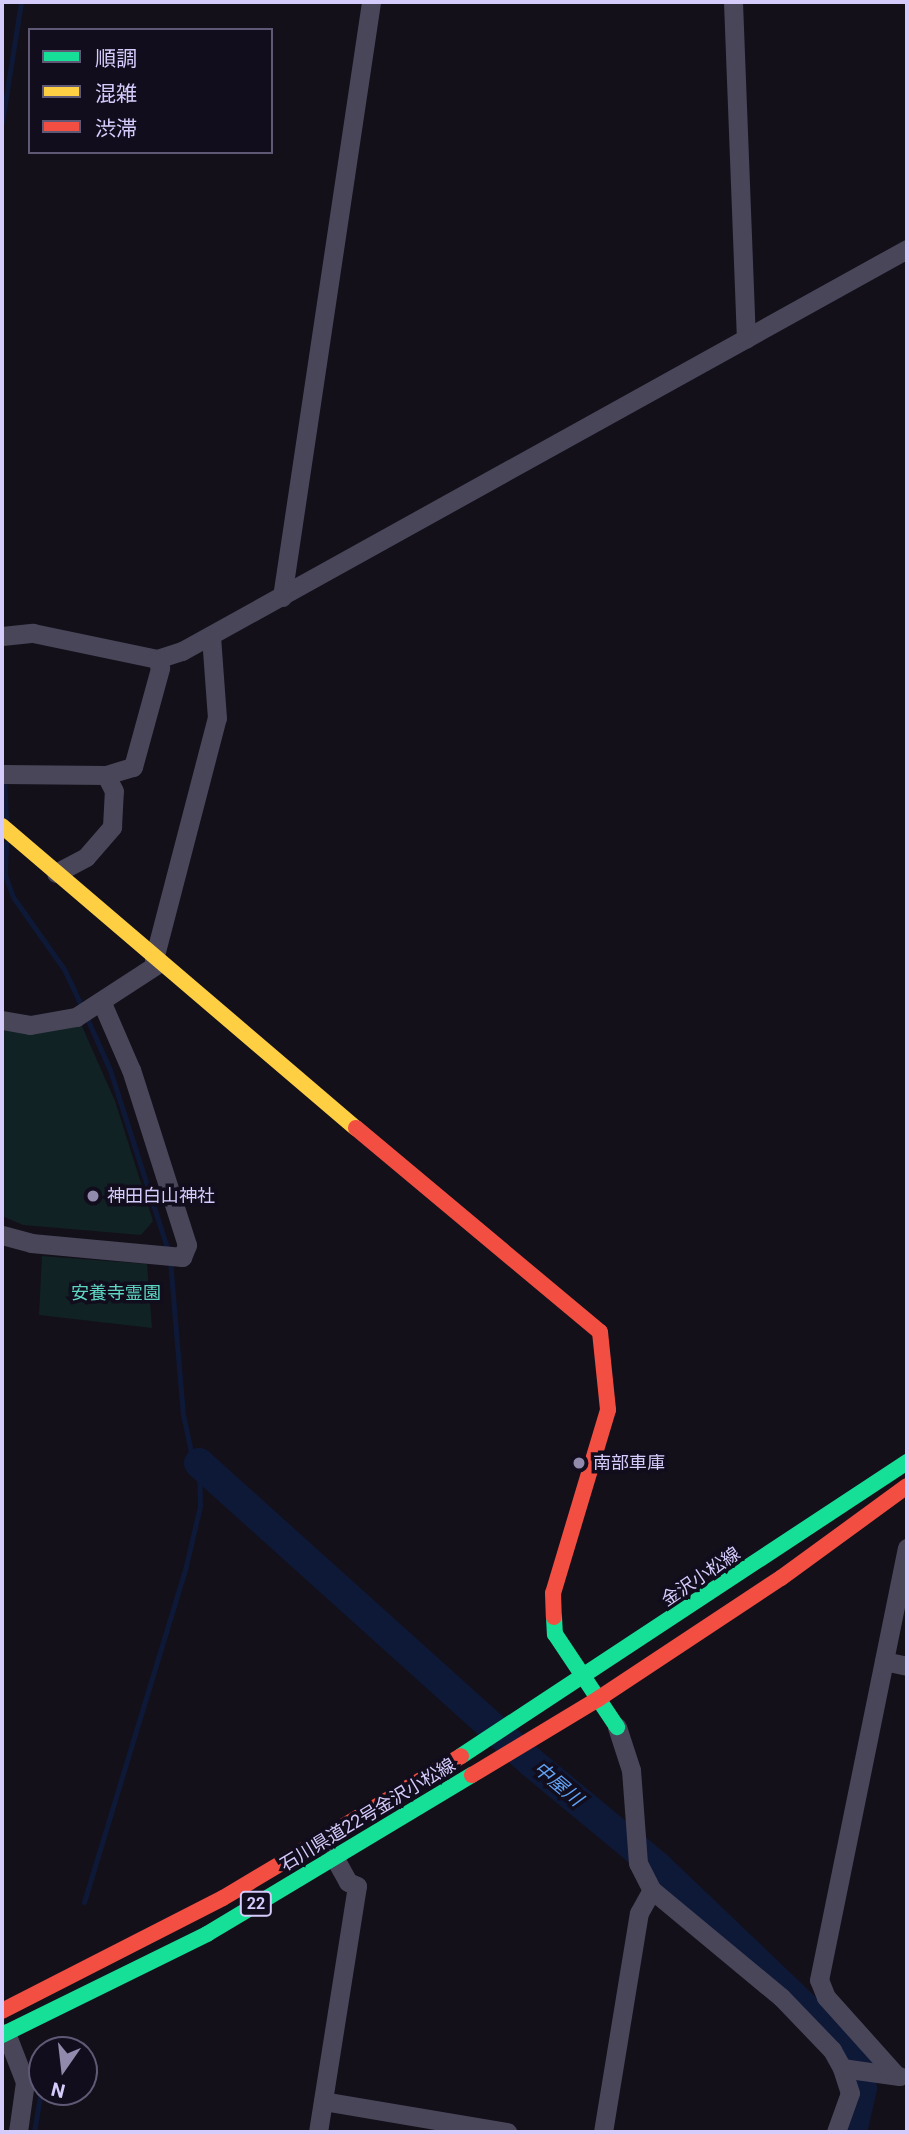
<!DOCTYPE html>
<meta charset="utf-8">
<style>
body{margin:0}
#map{position:relative;width:909px;height:2134px;overflow:hidden;background:#13101a;font-family:Roboto,"Noto Sans JP",sans-serif}
div>[style]{position:absolute}
.green>*{inset:0;background:#102224}
.stream>*{height:5px;margin:-2.5px;padding:0 2.5px;transform-origin:2.5px;border-radius:2.5px;background:#0e1938}
.river>*{height:30px;margin:-15px;padding:0 15px;transform-origin:15px;border-radius:15px;background:#0e1938}
.street>*{height:19px;margin:-9.5px;padding:0 9.5px;transform-origin:9.5px;border-radius:9.5px;background:#49465a}
.fast>*{height:16px;margin:-8px;padding:0 8px;transform-origin:8px;border-radius:8px;background:#16e098}
.slow>*{height:16px;margin:-8px;padding:0 8px;transform-origin:8px;border-radius:8px;background:#ffcf43}
.jam>*{height:16px;margin:-8px;padding:0 8px;transform-origin:8px;border-radius:8px;background:#f24e42}
.dots>*{width:19px;height:19px;translate:-50% -50%;box-sizing:border-box;border:4px solid #110d1d;border-radius:50%}
span{translate:-50% -50%;white-space:nowrap;text-align:center;line-height:1.15;-webkit-text-stroke:7px #110d1d;paint-order:stroke}
.shield-label span{padding:2px 5px;background:#110d1d;border:2px solid;border-radius:5px;-webkit-text-stroke-width:0}
.shield-label{font-size:16px;color:#d6ccfc;font-weight:700}
.poi-label{font-size:18px;color:#d6ccfc}
.left{translate:0 -50%;text-align:left}
.park-label{font-size:18px;color:#5ed6c3}
.street-label{font-size:18px;color:#d6ccfc}
.water-label{font-size:19px;color:#61a2f4;font-style:italic}
.frame{position:absolute;inset:0;border:4px solid #d6ccfc;pointer-events:none}
.legend{position:absolute;left:28px;top:28px;width:245px;height:126px;box-sizing:border-box;background:#110d1d;border:2px solid #605976;margin:0;padding:9px 12px;list-style:none;font-size:21px;color:#d6ccfc}
.legend li{display:flex;align-items:center;gap:14px;height:35px}
.legend b{width:35px;border:2px solid #605976}
.north{position:absolute;left:28px;top:2036px;width:70px;height:70px;box-sizing:border-box;background:#110d1d;border:2px solid #605976;border-radius:50%;rotate:194deg;font-size:19px;font-weight:700;line-height:28px;text-align:center;color:#d6ccfc}
.north::after{content:'';display:block;margin:auto;width:24px;height:32px;background:#928aad;clip-path:polygon(50% 0,100% 100%,50% 72%,0 100%)}
</style>
<div id="map">
<div class="green">
<i style="clip-path:polygon(81px 1024px,115px 1101px,153px 1221px,141px 1235px,23px 1225px,2px 1216px,2px 1027px)"></i>
<i style="clip-path:polygon(42px 1256px,147px 1264px,152px 1328px,39px 1315px)"></i>
</div>
<div class="stream">
<i style="left:2px;top:122px;width:121px;rotate:-81deg"></i>
<i style="left:4px;top:777px;width:42px;rotate:87.3deg"></i>
<i style="left:6px;top:843px;width:32px;rotate:92deg"></i>
<i style="left:5px;top:875px;width:23px;rotate:70deg"></i>
<i style="left:13px;top:897px;width:88px;rotate:54.7deg"></i>
<i style="left:64px;top:969px;width:42px;rotate:64.7deg"></i>
<i style="left:86px;top:1016px;width:59px;rotate:66deg"></i>
<i style="left:110px;top:1070px;width:190px;rotate:72.2deg"></i>
<i style="left:84px;top:1902px;width:347px;rotate:-73.1deg"></i>
<i style="left:185px;top:1570px;width:66px;rotate:-76.8deg"></i>
<i style="left:200px;top:1506px;width:43px;rotate:-91.3deg"></i>
<i style="left:199px;top:1463px;width:14px;rotate:-126deg"></i>
<i style="left:191px;top:1452px;width:38px;rotate:-102deg"></i>
<i style="left:183px;top:1415px;width:155px;rotate:-94.8deg"></i>
<i style="left:48px;top:2050px;width:6px;rotate:-81deg"></i>
<i style="left:34px;top:2132px;width:49px;rotate:-80.5deg"></i>
</div>
<div class="river">
<i style="left:199px;top:1463px;width:447px;rotate:42deg"></i>
<i style="left:531px;top:1762px;width:165px;rotate:39.6deg"></i>
<i style="left:658px;top:1867px;width:259px;rotate:43.7deg"></i>
<i style="left:845px;top:2046px;width:19px;rotate:47deg"></i>
<i style="left:858px;top:2060px;width:28px;rotate:82deg"></i>
<i style="left:862px;top:2088px;width:45px;rotate:102.8deg"></i>
</div>
<div class="street">
<i style="left:733px;top:2px;width:337px;rotate:87.8deg"></i>
<i style="left:282px;top:597px;width:602px;rotate:-81.49deg"></i>
<i style="left:2px;top:636px;width:31px;rotate:-6deg"></i>
<i style="left:33px;top:633px;width:127px;rotate:11.8deg"></i>
<i style="left:157px;top:659px;width:26px;rotate:-18deg"></i>
<i style="left:182px;top:651px;width:829px;rotate:-29.01deg"></i>
<i style="left:2px;top:774px;width:104px;rotate:0.6deg"></i>
<i style="left:106px;top:775px;width:28px;rotate:-17deg"></i>
<i style="left:133px;top:767px;width:103px;rotate:-74.7deg"></i>
<i style="left:160px;top:668px;width:9px;rotate:-108deg"></i>
<i style="left:56px;top:873px;width:34px;rotate:-28deg"></i>
<i style="left:86px;top:857px;width:40px;rotate:-49deg"></i>
<i style="left:112px;top:827px;width:36px;rotate:-87deg"></i>
<i style="left:114px;top:791px;width:18px;rotate:-117deg"></i>
<i style="left:154px;top:959px;width:249px;rotate:-75.4deg"></i>
<i style="left:217px;top:718px;width:81px;rotate:-94.2deg"></i>
<i style="left:2px;top:1020px;width:28px;rotate:10deg"></i>
<i style="left:30px;top:1025px;width:47px;rotate:-9.9deg"></i>
<i style="left:76px;top:1017px;width:99px;rotate:-33deg"></i>
<i style="left:2px;top:1235px;width:30px;rotate:15deg"></i>
<i style="left:31px;top:1243px;width:152px;rotate:5.3deg"></i>
<i style="left:182px;top:1257px;width:13px;rotate:-67deg"></i>
<i style="left:187px;top:1245px;width:184px;rotate:-107.7deg"></i>
<i style="left:131px;top:1070px;width:73px;rotate:-113.4deg"></i>
<i style="left:884px;top:1661px;width:24px;rotate:12deg"></i>
<i style="left:617px;top:1727px;width:45px;rotate:72deg"></i>
<i style="left:631px;top:1770px;width:93px;rotate:85.7deg"></i>
<i style="left:638px;top:1863px;width:30px;rotate:63deg"></i>
<i style="left:652px;top:1890px;width:168px;rotate:39.7deg"></i>
<i style="left:781px;top:1997px;width:74px;rotate:46.1deg"></i>
<i style="left:832px;top:2050px;width:21px;rotate:61deg"></i>
<i style="left:842px;top:2068px;width:58px;rotate:8deg"></i>
<i style="left:6px;top:2033px;width:53px;rotate:68.8deg"></i>
<i style="left:25px;top:2082px;width:50px;rotate:98deg"></i>
<i style="left:896px;top:2075px;width:105px;rotate:-131.9deg"></i>
<i style="left:826px;top:1997px;width:18px;rotate:-112deg"></i>
<i style="left:819px;top:1980px;width:441px;rotate:-78.5deg"></i>
<i style="left:323px;top:2101px;width:187px;rotate:9.6deg"></i>
<i style="left:318px;top:2132px;width:249px;rotate:-81deg"></i>
<i style="left:357px;top:1886px;width:10px;rotate:-156deg"></i>
<i style="left:348px;top:1882px;width:29px;rotate:-119deg"></i>
<i style="left:603px;top:2132px;width:222px;rotate:-80.7deg"></i>
<i style="left:639px;top:1913px;width:26px;rotate:-61deg"></i>
<i style="left:836px;top:2132px;width:41px;rotate:-70.3deg"></i>
<i style="left:850px;top:2093px;width:26px;rotate:-108deg"></i>
</div>
<div class="fast">
<i style="left:554px;top:1617px;width:17px;rotate:87deg"></i>
<i style="left:555px;top:1634px;width:112px;rotate:56.3deg"></i>
<i style="left:461px;top:1756px;width:534px;rotate:-33.39deg"></i>
<i style="left:2px;top:2035px;width:229px;rotate:-26.2deg"></i>
<i style="left:207px;top:1934px;width:309px;rotate:-31deg"></i>
</div>
<div class="slow">
<i style="left:2px;top:826px;width:465px;rotate:40.5deg"></i>
</div>
<div class="jam">
<i style="left:356px;top:1128px;width:318px;rotate:39.9deg"></i>
<i style="left:600px;top:1332px;width:78px;rotate:84.1deg"></i>
<i style="left:608px;top:1410px;width:191px;rotate:106.7deg"></i>
<i style="left:553px;top:1593px;width:24px;rotate:88deg"></i>
<i style="left:472px;top:1775px;width:147px;rotate:-31.1deg"></i>
<i style="left:598px;top:1699px;width:219px;rotate:-33.5deg"></i>
<i style="left:781px;top:1578px;width:156px;rotate:-36.1deg"></i>
<i style="left:2px;top:2011px;width:248px;rotate:-27.1deg"></i>
<i style="left:223px;top:1898px;width:277px;rotate:-30.8deg"></i>
</div>
<div class="dots">
<i style="left:93px;top:1196px;background:#928aad"></i>
<i style="left:579px;top:1463px;background:#928aad"></i>
</div>
<div class="shield-label">
<span style="left:256px;top:1904px">22</span>
</div>
<div class="poi-label">
<span class="left" style="left:107px;top:1196px">神田白山神社</span>
<span class="left" style="left:593px;top:1463px">南部車庫</span>
</div>
<div class="park-label">
<span style="left:116px;top:1293px">安養寺霊園</span>
</div>
<div class="street-label">
<span style="left:701px;top:1577px;rotate:-34deg">金沢小松線</span>
<span style="left:368px;top:1815px;rotate:-31deg">石川県道22号金沢小松線</span>
</div>
<div class="water-label">
<span style="left:558px;top:1784px;rotate:40deg">中屋川</span>
</div>
<div class="frame"></div>
<ul class="legend">
<li><b style="height:9px;background:#16e098"></b>順調</li>
<li><b style="height:9px;background:#ffcf43"></b>混雑</li>
<li><b style="height:9px;background:#f24e42"></b>渋滞</li>
</ul>
<div class="north">N</div>
</div>
